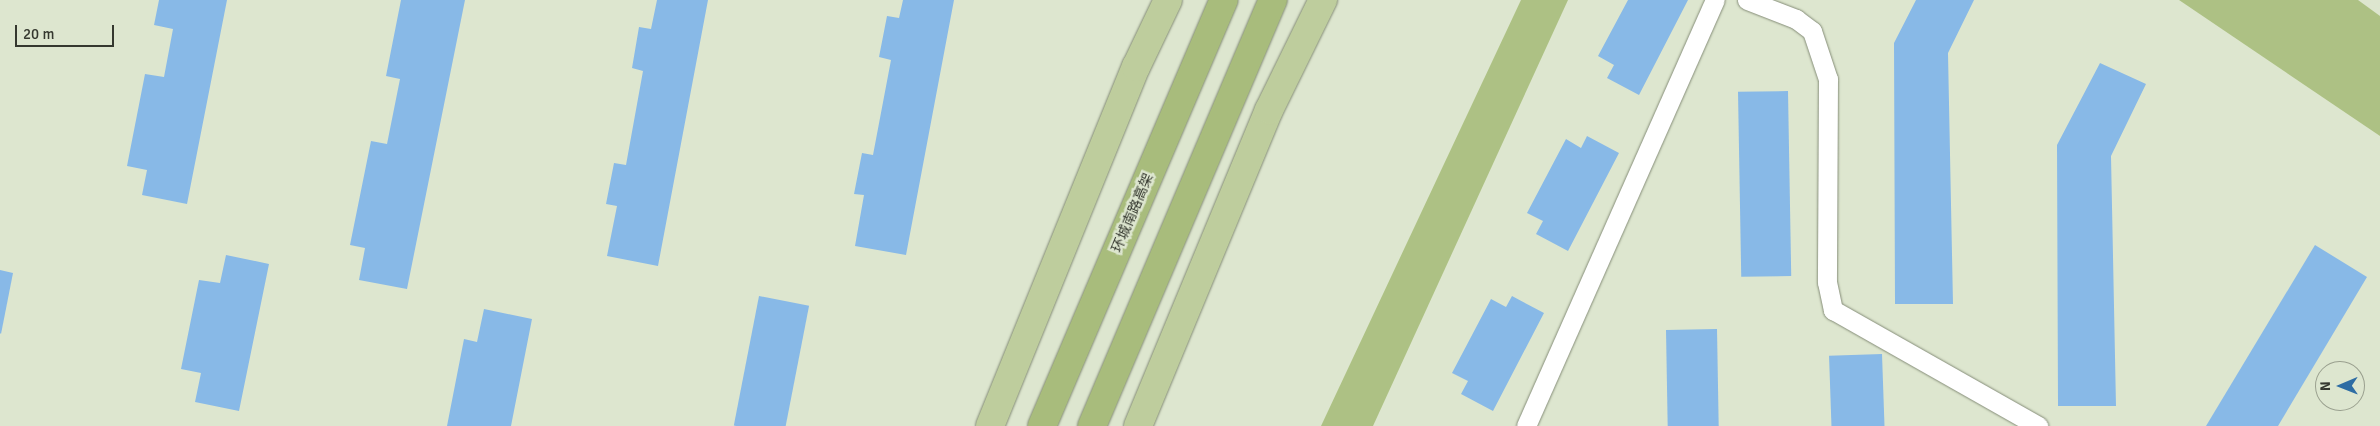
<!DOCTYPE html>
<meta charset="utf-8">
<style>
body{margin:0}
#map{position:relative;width:2380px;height:426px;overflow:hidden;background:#dde6cf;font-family:Signika,"Noto Sans SC",sans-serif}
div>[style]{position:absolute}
.water>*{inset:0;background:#adc184}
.building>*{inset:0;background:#88b9e7;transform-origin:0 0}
.roads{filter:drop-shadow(0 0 1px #858d78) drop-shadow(0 0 1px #858d78)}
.service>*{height:19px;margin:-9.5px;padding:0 9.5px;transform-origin:9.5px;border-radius:9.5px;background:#fff}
.primary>*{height:28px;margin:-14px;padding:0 14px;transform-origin:14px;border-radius:14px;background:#becd9d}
.trunk>*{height:28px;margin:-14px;padding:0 14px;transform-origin:14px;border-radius:14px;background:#a8bc7c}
span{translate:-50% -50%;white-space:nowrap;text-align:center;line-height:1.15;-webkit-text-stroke:5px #dde6cf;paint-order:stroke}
.street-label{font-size:14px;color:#35382f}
.north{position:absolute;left:2315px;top:361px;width:50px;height:50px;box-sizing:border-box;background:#dde6cf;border:1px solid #9aa08f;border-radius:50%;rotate:269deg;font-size:14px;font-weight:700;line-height:20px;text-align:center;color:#35382f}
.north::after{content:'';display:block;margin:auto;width:18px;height:22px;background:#2e6da4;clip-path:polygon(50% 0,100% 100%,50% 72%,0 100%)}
.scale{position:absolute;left:15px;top:25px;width:99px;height:22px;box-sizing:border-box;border:2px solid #35382f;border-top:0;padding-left:6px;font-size:15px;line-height:18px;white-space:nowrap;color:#35382f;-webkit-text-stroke:4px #dde6cf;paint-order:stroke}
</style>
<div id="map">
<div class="water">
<i style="clip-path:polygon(1521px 0,1568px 0,1373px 426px,1321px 426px)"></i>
<i style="clip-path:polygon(2179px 0,2358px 0,2380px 16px,2380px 136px)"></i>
</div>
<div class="building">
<i style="clip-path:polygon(159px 0,227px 0,187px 204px,142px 195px,147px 170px,127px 166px,145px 74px,164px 77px,173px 29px,154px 25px)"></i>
<i style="clip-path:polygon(401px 0,465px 0,407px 289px,359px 280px,365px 248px,350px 245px,371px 141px,387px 144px,400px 79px,386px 76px)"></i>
<i style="clip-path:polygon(657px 0,708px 0,658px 266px,607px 256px,617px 206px,606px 204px,614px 163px,626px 165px,643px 71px,632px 68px,639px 27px,651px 29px)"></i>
<i style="clip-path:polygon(903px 0,954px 0,906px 255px,855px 246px,864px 195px,854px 194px,862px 153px,873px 155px,891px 60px,879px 57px,887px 16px,899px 18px)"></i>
<i style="clip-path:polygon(1628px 0,1688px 0,1639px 95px,1607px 78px,1614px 65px,1598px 56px)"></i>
<i style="clip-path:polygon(1916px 0,1974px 0,1948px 53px,1953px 304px,1895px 304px,1894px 43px)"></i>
<i style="clip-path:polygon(2100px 63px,2146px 84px,2111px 156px,2116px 406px,2058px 406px,2057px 145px)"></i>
<i style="left:1788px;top:91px;width:185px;height:50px;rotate:89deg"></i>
<i style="clip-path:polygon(1587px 136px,1619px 153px,1568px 251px,1536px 234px,1543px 221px,1527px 213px,1566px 139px,1581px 148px)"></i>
<i style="clip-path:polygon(2315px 245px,2367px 277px,2278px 426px,2206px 426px)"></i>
<i style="clip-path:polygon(226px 255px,269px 264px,239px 411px,195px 402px,201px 373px,181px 369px,199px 280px,220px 283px)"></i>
<i style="clip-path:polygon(0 270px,13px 273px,1px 334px,0 333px)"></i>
<i style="left:759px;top:296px;width:51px;height:132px;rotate:11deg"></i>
<i style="clip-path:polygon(1512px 296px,1544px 313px,1493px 411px,1461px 394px,1468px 381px,1452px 373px,1491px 299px,1506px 307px)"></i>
<i style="clip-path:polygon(484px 309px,532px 319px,511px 426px,447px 426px,464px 339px,477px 342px)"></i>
<i style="left:1717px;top:329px;width:97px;height:51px;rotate:89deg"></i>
<i style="left:1882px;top:354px;width:72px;height:53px;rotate:88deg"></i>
</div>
<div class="roads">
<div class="service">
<i style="left:1747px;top:0;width:53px;rotate:21.2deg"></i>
<i style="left:1796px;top:19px;width:20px;rotate:37deg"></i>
<i style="left:1812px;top:31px;width:51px;rotate:71.6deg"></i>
<i style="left:1828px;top:79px;width:203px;rotate:90.3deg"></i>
<i style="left:1827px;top:282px;width:29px;rotate:78deg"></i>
<i style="left:1833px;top:310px;width:236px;rotate:29.5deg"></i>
<i style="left:1526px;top:426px;width:466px;rotate:-66.1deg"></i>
</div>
<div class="primary">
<i style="left:990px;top:426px;width:388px;rotate:-67.9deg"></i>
<i style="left:1136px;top:67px;width:74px;rotate:-64.5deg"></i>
<i style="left:1138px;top:426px;width:342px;rotate:-67.5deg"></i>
<i style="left:1269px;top:110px;width:123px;rotate:-63.9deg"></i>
</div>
<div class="trunk">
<i style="left:1042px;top:426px;width:463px;rotate:-66.9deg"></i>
<i style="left:1092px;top:426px;width:463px;rotate:-67deg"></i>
</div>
</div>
<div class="street-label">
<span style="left:1133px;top:213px;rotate:-67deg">环城南路高架</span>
</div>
<div class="north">N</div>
<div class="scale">20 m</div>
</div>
